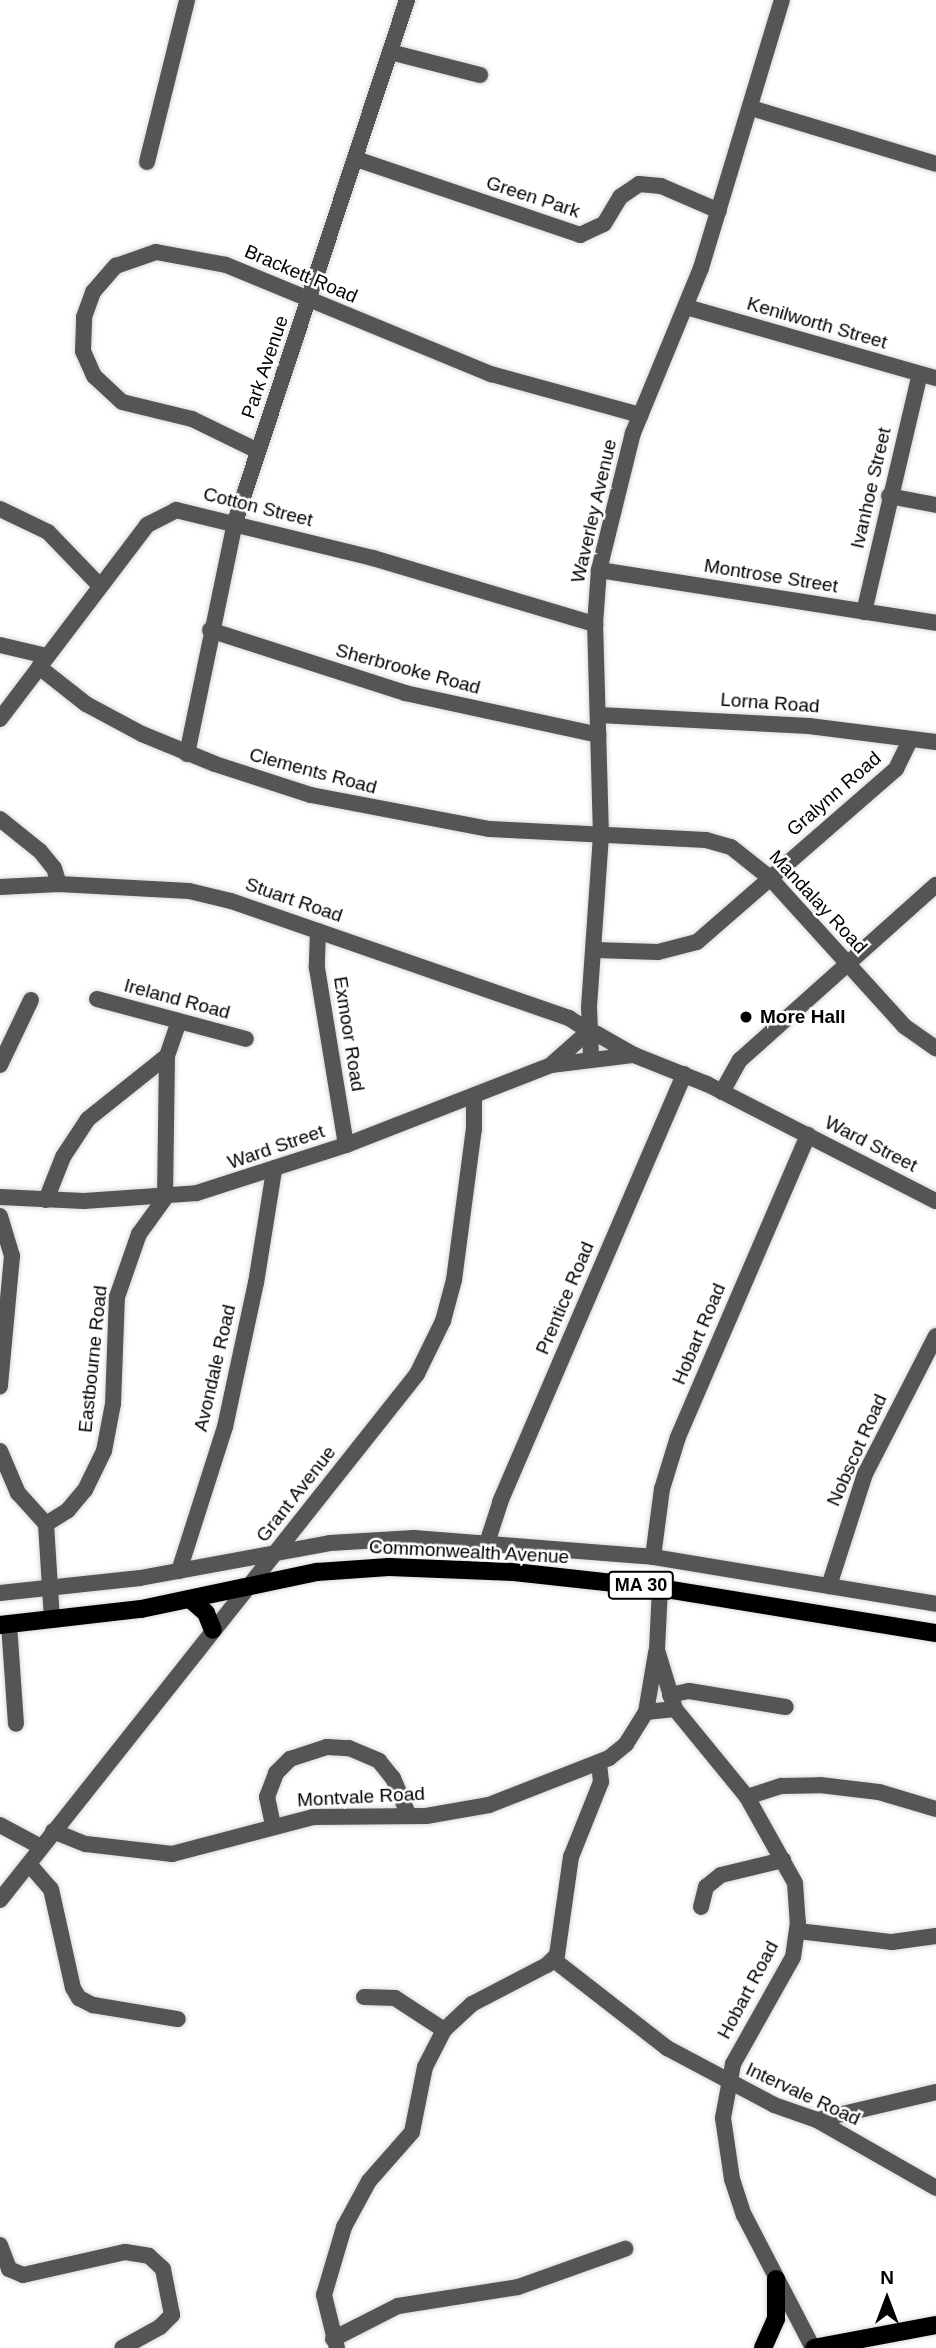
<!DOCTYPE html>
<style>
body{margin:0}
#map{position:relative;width:936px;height:2348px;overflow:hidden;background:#fff;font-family:Arial,sans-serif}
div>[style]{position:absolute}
.roads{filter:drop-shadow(0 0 2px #dbdbdb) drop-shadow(0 0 2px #dbdbdb)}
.minor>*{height:16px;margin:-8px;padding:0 8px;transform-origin:8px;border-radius:8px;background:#555}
.major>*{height:18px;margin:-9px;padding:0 9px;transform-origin:9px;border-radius:9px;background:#000}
.dots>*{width:19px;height:19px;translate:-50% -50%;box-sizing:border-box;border:4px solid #fff;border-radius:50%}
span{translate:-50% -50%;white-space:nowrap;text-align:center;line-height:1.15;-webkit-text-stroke:5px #fff;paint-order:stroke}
.shield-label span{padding:2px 5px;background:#fff;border:2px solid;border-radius:5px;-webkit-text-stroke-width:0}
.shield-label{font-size:18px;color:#000;font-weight:700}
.street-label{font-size:19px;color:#000}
.poi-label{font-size:19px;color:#000;font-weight:700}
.left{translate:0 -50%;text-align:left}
.north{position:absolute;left:852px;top:2264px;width:70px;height:70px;-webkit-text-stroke:5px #fff;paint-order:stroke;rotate:0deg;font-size:19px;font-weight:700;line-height:28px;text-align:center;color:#000}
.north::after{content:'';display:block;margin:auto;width:24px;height:32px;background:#000;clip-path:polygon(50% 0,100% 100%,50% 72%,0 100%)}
</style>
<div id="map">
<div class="roads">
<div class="minor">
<i style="left:390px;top:52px;width:93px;rotate:14.3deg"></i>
<i style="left:751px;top:108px;width:193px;rotate:16.8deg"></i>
<i style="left:356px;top:159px;width:237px;rotate:18.7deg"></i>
<i style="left:580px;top:235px;width:26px;rotate:-25deg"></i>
<i style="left:604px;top:224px;width:31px;rotate:-59deg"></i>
<i style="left:620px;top:197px;width:23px;rotate:-34deg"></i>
<i style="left:639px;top:184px;width:22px;rotate:5deg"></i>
<i style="left:661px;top:186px;width:63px;rotate:23.3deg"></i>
<i style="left:147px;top:162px;width:167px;rotate:-76.1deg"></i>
<i style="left:686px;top:307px;width:260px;rotate:15.9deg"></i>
<i style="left:258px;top:451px;width:73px;rotate:-154.1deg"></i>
<i style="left:192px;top:419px;width:72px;rotate:-166.3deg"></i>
<i style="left:122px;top:402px;width:38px;rotate:-137deg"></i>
<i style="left:94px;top:376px;width:27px;rotate:-114deg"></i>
<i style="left:83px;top:351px;width:34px;rotate:-88deg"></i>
<i style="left:84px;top:317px;width:27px;rotate:-70deg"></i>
<i style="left:93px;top:292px;width:35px;rotate:-49deg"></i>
<i style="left:116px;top:266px;width:42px;rotate:-19.3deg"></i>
<i style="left:156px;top:252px;width:71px;rotate:10.5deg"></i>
<i style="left:226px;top:265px;width:287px;rotate:22.4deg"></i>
<i style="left:491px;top:374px;width:155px;rotate:15.4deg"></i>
<i style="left:889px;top:496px;width:48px;rotate:10.8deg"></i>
<i style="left:0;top:509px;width:53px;rotate:25.6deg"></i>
<i style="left:48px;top:532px;width:74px;rotate:46.1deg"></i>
<i style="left:599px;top:570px;width:341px;rotate:8.9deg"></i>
<i style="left:864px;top:612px;width:244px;rotate:-76.8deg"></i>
<i style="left:210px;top:630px;width:205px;rotate:17.9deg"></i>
<i style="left:405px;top:693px;width:198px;rotate:12.2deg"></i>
<i style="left:0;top:645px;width:48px;rotate:13.2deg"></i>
<i style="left:39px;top:667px;width:60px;rotate:38.2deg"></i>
<i style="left:86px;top:704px;width:64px;rotate:28.2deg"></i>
<i style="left:142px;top:734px;width:79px;rotate:22.3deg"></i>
<i style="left:215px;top:764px;width:101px;rotate:17.9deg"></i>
<i style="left:311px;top:795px;width:182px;rotate:10.8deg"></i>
<i style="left:490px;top:829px;width:216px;rotate:2.9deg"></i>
<i style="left:706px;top:840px;width:26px;rotate:16deg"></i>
<i style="left:731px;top:847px;width:50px;rotate:38.5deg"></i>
<i style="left:770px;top:878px;width:200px;rotate:47.8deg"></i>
<i style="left:904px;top:1026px;width:39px;rotate:35deg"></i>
<i style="left:599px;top:715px;width:210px;rotate:3deg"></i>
<i style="left:809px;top:726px;width:128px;rotate:7.2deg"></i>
<i style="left:0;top:719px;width:243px;rotate:-52.8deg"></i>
<i style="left:147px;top:525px;width:33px;rotate:-27deg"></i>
<i style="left:176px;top:510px;width:203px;rotate:13.7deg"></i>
<i style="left:373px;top:558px;width:232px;rotate:16.6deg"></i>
<i style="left:187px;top:754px;width:237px;rotate:-78.3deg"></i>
<i style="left:235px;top:522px;width:550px;rotate:-71.76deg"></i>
<i style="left:0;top:819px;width:51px;rotate:38.7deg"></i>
<i style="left:40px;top:851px;width:22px;rotate:51deg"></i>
<i style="left:54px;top:868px;width:17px;rotate:73deg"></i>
<i style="left:59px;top:884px;width:130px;rotate:3.1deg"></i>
<i style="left:189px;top:891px;width:43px;rotate:13.4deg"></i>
<i style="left:231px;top:901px;width:358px;rotate:19.1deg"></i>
<i style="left:569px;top:1018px;width:24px;rotate:33deg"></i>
<i style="left:0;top:887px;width:59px;rotate:-2.9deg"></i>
<i style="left:318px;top:931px;width:37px;rotate:92deg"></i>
<i style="left:317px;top:968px;width:179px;rotate:80.7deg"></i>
<i style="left:595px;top:950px;width:63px;rotate:1.8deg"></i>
<i style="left:658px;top:952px;width:40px;rotate:-14.4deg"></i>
<i style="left:697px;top:942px;width:264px;rotate:-41deg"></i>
<i style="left:896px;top:769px;width:32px;rotate:-64deg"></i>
<i style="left:97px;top:999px;width:154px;rotate:15deg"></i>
<i style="left:591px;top:1056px;width:49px;rotate:-92.3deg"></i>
<i style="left:589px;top:1007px;width:171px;rotate:-86deg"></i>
<i style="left:601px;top:836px;width:212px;rotate:-91.6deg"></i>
<i style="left:595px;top:624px;width:54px;rotate:-85.8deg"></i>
<i style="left:599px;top:570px;width:141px;rotate:-76.1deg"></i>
<i style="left:633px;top:433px;width:178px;rotate:-67.6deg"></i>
<i style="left:701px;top:268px;width:280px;rotate:-73.2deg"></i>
<i style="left:553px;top:1063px;width:48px;rotate:-41.6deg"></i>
<i style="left:589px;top:1031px;width:9px;rotate:21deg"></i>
<i style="left:597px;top:1034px;width:43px;rotate:29.6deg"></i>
<i style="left:634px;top:1055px;width:79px;rotate:21.7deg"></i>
<i style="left:707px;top:1084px;width:257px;rotate:27.1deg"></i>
<i style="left:0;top:1065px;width:72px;rotate:-64.5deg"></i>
<i style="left:722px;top:1092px;width:37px;rotate:-61deg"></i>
<i style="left:740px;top:1060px;width:263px;rotate:-41.8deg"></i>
<i style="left:0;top:1197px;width:84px;rotate:2.7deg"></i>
<i style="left:84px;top:1201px;width:113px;rotate:-4deg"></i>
<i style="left:197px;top:1193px;width:157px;rotate:-17.9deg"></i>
<i style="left:346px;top:1145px;width:220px;rotate:-21.3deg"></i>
<i style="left:551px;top:1065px;width:84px;rotate:-6.9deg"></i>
<i style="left:46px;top:1200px;width:46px;rotate:-68.4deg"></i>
<i style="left:63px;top:1157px;width:45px;rotate:-56.7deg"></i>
<i style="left:88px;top:1119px;width:101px;rotate:-38.6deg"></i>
<i style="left:0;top:1216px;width:42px;rotate:73.3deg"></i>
<i style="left:12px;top:1256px;width:131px;rotate:95.3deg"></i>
<i style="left:0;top:1451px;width:46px;rotate:66.8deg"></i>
<i style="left:18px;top:1493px;width:42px;rotate:47.9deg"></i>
<i style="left:46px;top:1524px;width:96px;rotate:86.4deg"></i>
<i style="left:46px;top:1524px;width:26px;rotate:-32deg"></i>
<i style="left:68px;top:1510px;width:26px;rotate:-50deg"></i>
<i style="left:85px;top:1490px;width:43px;rotate:-64deg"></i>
<i style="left:104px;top:1451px;width:48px;rotate:-79.2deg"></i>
<i style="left:113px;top:1404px;width:107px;rotate:-87.9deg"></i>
<i style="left:117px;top:1297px;width:67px;rotate:-70.8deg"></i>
<i style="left:139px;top:1234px;width:44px;rotate:-54.2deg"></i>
<i style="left:165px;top:1198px;width:142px;rotate:-89.2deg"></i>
<i style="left:167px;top:1056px;width:36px;rotate:-71deg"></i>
<i style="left:488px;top:1540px;width:40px;rotate:-72deg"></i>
<i style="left:500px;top:1502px;width:466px;rotate:-66.7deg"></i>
<i style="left:653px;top:1557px;width:69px;rotate:-82.5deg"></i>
<i style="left:662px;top:1489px;width:54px;rotate:-72.9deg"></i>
<i style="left:678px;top:1437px;width:329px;rotate:-66.7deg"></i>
<i style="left:179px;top:1571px;width:151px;rotate:-72.3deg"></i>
<i style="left:225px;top:1427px;width:147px;rotate:-77.9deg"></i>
<i style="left:256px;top:1283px;width:114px;rotate:-80.9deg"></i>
<i style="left:829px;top:1586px;width:118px;rotate:-72.2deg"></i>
<i style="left:865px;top:1474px;width:155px;rotate:-62.8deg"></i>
<i style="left:660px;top:1588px;width:62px;rotate:92.8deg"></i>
<i style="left:657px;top:1650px;width:62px;rotate:73deg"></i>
<i style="left:675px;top:1709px;width:114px;rotate:50.7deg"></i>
<i style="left:747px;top:1797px;width:98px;rotate:60.8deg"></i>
<i style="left:795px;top:1883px;width:39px;rotate:86deg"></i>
<i style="left:798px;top:1922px;width:35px;rotate:98deg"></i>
<i style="left:793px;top:1957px;width:123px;rotate:119.3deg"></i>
<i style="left:733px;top:2064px;width:55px;rotate:100.5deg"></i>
<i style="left:723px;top:2118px;width:62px;rotate:81.6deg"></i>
<i style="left:732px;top:2179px;width:38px;rotate:72deg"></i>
<i style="left:744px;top:2215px;width:150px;rotate:62.6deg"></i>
<i style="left:0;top:1593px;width:141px;rotate:-6.1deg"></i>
<i style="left:140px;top:1578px;width:193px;rotate:-10.4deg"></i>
<i style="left:330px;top:1543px;width:84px;rotate:-3.4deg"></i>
<i style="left:414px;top:1538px;width:240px;rotate:4.5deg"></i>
<i style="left:653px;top:1557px;width:287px;rotate:9.4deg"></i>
<i style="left:9px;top:1624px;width:100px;rotate:86deg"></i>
<i style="left:670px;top:1695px;width:19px;rotate:-12deg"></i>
<i style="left:689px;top:1691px;width:98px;rotate:9.4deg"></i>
<i style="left:646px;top:1712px;width:60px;rotate:-80.4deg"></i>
<i style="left:747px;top:1797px;width:36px;rotate:-18deg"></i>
<i style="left:781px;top:1786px;width:39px;rotate:-1deg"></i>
<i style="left:820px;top:1785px;width:59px;rotate:6.8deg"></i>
<i style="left:879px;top:1792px;width:59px;rotate:16.6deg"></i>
<i style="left:0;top:1825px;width:47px;rotate:28.2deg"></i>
<i style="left:273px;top:1825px;width:29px;rotate:-102deg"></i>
<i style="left:267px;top:1797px;width:26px;rotate:-69deg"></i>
<i style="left:276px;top:1773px;width:20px;rotate:-45deg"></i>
<i style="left:290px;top:1759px;width:39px;rotate:-18deg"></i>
<i style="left:327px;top:1747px;width:22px;rotate:3deg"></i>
<i style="left:349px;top:1748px;width:33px;rotate:23deg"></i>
<i style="left:379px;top:1761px;width:22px;rotate:51deg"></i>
<i style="left:393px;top:1778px;width:41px;rotate:67.2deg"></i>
<i style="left:53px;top:1831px;width:35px;rotate:22deg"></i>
<i style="left:86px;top:1844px;width:87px;rotate:6.6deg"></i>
<i style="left:172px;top:1854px;width:146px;rotate:-14.7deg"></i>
<i style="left:313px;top:1817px;width:113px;rotate:-0.5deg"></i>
<i style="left:426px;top:1816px;width:64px;rotate:-9.9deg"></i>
<i style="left:489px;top:1805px;width:129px;rotate:-21.4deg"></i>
<i style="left:609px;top:1758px;width:22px;rotate:-39deg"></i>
<i style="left:626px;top:1744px;width:38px;rotate:-58deg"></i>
<i style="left:646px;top:1712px;width:29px;rotate:-6deg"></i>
<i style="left:29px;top:1864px;width:33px;rotate:49deg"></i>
<i style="left:51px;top:1889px;width:101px;rotate:77.5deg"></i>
<i style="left:73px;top:1988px;width:12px;rotate:59deg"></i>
<i style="left:79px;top:1998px;width:16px;rotate:27deg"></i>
<i style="left:93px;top:2005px;width:86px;rotate:9.4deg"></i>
<i style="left:0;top:1900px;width:671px;rotate:-51.59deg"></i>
<i style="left:417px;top:1374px;width:59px;rotate:-63.9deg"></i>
<i style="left:443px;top:1321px;width:42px;rotate:-75deg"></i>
<i style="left:454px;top:1280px;width:152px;rotate:-82.5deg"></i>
<i style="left:474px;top:1129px;width:32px;rotate:-90deg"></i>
<i style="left:701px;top:1907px;width:21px;rotate:-76deg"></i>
<i style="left:706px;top:1887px;width:19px;rotate:-39deg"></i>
<i style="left:721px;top:1875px;width:64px;rotate:-13.6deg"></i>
<i style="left:798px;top:1931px;width:95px;rotate:6.7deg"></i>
<i style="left:892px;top:1942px;width:44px;rotate:-7.8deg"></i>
<i style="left:554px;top:1960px;width:143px;rotate:37.9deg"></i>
<i style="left:667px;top:2048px;width:121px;rotate:28deg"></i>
<i style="left:774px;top:2105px;width:46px;rotate:19.2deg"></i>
<i style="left:817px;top:2120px;width:137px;rotate:29.7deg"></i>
<i style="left:364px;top:1997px;width:31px;rotate:2deg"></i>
<i style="left:395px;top:1998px;width:59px;rotate:33.1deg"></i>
<i style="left:817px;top:2120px;width:122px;rotate:-13.2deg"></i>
<i style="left:0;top:2245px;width:26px;rotate:69deg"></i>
<i style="left:9px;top:2269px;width:15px;rotate:23deg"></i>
<i style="left:23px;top:2275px;width:105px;rotate:-12.7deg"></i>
<i style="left:125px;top:2252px;width:24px;rotate:9deg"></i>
<i style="left:149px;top:2256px;width:19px;rotate:43deg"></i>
<i style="left:163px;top:2269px;width:47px;rotate:78.9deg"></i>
<i style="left:172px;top:2315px;width:17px;rotate:135deg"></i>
<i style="left:160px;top:2327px;width:43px;rotate:151.1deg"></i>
<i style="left:333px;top:2339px;width:73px;rotate:-26.9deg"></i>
<i style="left:398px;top:2306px;width:121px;rotate:-9deg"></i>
<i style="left:518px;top:2287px;width:114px;rotate:-19.6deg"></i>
<i style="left:337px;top:2348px;width:55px;rotate:-103.8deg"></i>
<i style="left:324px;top:2295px;width:71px;rotate:-73.6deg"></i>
<i style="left:344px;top:2227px;width:52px;rotate:-61.5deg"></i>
<i style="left:369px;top:2181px;width:65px;rotate:-48.7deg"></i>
<i style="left:412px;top:2132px;width:66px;rotate:-78.7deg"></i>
<i style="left:425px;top:2067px;width:42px;rotate:-62.8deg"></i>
<i style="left:444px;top:2030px;width:38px;rotate:-43deg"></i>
<i style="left:472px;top:2004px;width:85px;rotate:-27.5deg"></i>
<i style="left:547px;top:1965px;width:14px;rotate:-45deg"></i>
<i style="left:557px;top:1955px;width:99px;rotate:-81.9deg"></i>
<i style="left:571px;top:1857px;width:81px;rotate:-68.2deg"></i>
<i style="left:601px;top:1782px;width:19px;rotate:-96deg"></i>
</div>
<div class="major">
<i style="left:190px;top:1599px;width:21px;rotate:41deg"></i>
<i style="left:206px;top:1613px;width:18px;rotate:68deg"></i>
<i style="left:0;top:1625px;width:142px;rotate:-6.5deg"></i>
<i style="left:141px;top:1609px;width:180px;rotate:-11.9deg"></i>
<i style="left:317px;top:1572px;width:72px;rotate:-4deg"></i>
<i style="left:389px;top:1567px;width:125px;rotate:2.3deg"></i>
<i style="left:514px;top:1572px;width:147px;rotate:6.3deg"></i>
<i style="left:660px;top:1588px;width:280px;rotate:9.3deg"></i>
<i style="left:763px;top:2348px;width:32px;rotate:-66deg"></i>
<i style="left:776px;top:2319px;width:40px;rotate:-90deg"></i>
<i style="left:814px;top:2348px;width:124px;rotate:-10.7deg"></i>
</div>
</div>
<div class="dots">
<i style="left:746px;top:1017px;background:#000"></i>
</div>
<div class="shield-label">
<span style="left:641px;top:1585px">MA 30</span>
</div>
<div class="street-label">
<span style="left:533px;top:197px;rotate:18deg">Green Park</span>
<span style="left:301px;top:274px;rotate:23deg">Brackett Road</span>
<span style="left:817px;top:323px;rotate:16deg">Kenilworth Street</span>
<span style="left:265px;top:367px;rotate:-71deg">Park Avenue</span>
<span style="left:871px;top:488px;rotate:-77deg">Ivanhoe Street</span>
<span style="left:258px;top:507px;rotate:14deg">Cotton Street</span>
<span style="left:594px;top:511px;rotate:-77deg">Waverley Avenue</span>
<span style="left:771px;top:576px;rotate:9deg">Montrose Street</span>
<span style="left:408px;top:669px;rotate:15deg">Sherbrooke Road</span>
<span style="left:770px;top:703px;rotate:4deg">Lorna Road</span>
<span style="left:313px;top:771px;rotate:15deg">Clements Road</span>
<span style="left:834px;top:794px;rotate:-41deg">Gralynn Road</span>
<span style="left:294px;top:900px;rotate:19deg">Stuart Road</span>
<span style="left:818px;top:902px;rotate:47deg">Mandalay Road</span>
<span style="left:177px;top:999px;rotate:15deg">Ireland Road</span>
<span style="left:349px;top:1034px;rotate:81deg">Exmoor Road</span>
<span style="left:871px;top:1144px;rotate:27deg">Ward Street</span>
<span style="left:276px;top:1147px;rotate:-19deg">Ward Street</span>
<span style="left:565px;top:1298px;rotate:-67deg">Prentice Road</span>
<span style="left:699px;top:1334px;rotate:-67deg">Hobart Road</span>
<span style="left:93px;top:1359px;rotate:-84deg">Eastbourne Road</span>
<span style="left:215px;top:1368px;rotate:-77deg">Avondale Road</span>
<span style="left:857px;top:1450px;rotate:-66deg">Nobscot Road</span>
<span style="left:296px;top:1494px;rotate:-52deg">Grant Avenue</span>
<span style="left:469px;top:1552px;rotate:3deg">Commonwealth Avenue</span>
<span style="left:361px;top:1797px;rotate:-3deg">Montvale Road</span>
<span style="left:748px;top:1990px;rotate:-62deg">Hobart Road</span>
<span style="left:803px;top:2094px;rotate:25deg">Intervale Road</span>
</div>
<div class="poi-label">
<span class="left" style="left:760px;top:1017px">More Hall</span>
</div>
<div class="north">N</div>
</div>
